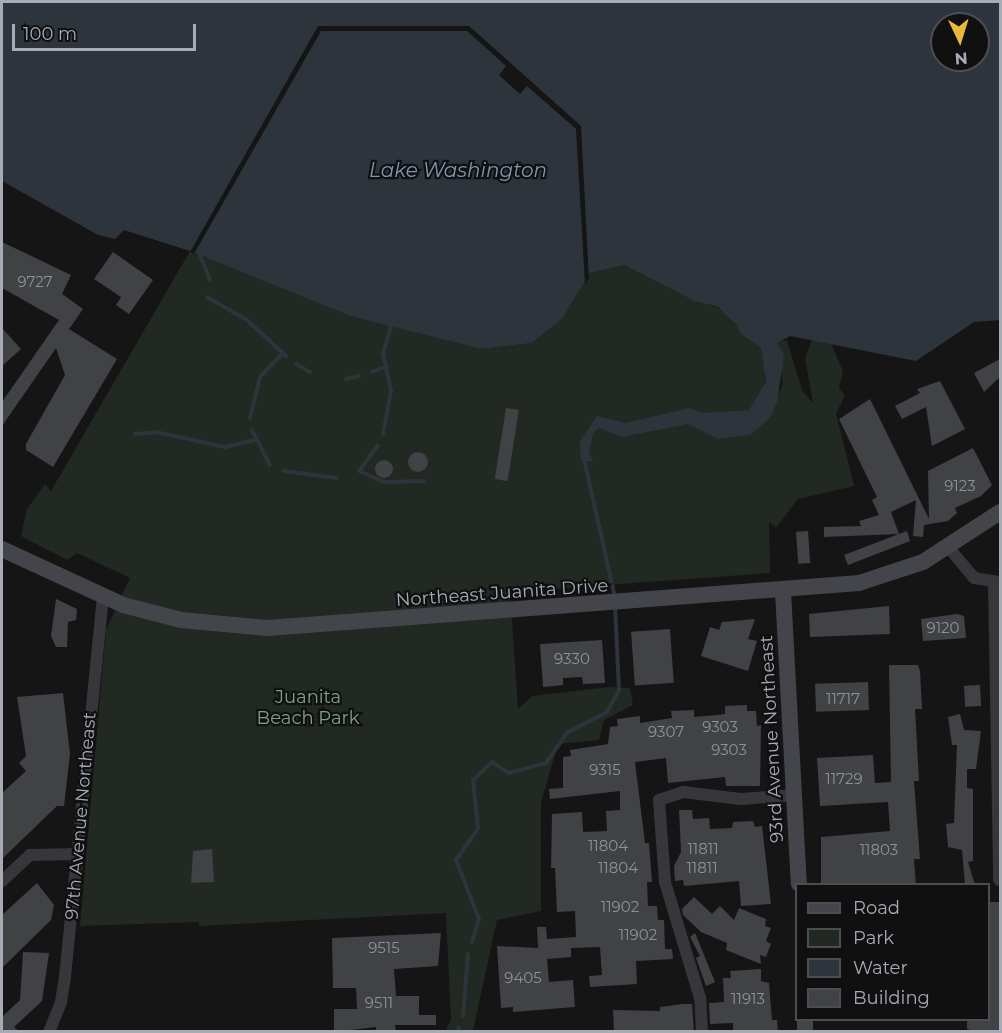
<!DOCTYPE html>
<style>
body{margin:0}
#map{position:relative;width:1002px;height:1033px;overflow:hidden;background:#151516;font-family:Montserrat,sans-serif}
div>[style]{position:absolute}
.green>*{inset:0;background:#212922}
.water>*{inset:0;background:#2e343b}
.pier>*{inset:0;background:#151516}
.stream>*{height:4px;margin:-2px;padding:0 2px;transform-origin:2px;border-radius:2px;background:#2e343b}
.building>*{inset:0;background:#414246;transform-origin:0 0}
.round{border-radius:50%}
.street>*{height:12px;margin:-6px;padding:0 6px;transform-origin:6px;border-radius:6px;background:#36363b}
.secondary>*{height:16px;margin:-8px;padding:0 8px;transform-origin:8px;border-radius:8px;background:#44454b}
span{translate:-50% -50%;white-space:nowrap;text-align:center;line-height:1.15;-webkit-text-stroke:4.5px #101011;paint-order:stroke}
.number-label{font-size:15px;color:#8e919a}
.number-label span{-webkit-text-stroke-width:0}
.street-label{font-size:18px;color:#a7abb6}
.park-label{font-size:18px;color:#80a084}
.water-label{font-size:20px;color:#8096af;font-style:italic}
.frame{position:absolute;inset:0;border:3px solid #a7abb6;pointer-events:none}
.legend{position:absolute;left:795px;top:883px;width:195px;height:138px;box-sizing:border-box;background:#101011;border:2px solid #4c4e53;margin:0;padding:8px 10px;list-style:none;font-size:18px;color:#a7abb6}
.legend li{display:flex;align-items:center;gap:12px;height:30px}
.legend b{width:30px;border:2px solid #4c4e53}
.north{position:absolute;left:930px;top:12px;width:60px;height:60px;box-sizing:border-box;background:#101011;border:2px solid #4c4e53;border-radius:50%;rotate:176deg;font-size:16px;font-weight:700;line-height:24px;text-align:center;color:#a7abb6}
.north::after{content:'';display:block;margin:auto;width:21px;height:27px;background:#e6ba3d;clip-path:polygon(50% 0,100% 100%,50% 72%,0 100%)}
.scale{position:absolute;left:12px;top:24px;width:184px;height:27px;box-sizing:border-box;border:3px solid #a7abb6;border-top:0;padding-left:8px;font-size:18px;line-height:21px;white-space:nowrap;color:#a7abb6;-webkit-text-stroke:4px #101011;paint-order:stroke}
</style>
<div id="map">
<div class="green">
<i style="clip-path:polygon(190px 251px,350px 316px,481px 349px,532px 343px,562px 319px,590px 273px,623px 265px,696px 302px,716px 306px,764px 345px,766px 421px,783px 384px,777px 342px,787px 340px,802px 390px,813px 403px,805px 359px,812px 340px,831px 344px,843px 371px,839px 387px,845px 396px,836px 413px,854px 486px,798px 499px,776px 528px,769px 522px,770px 573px,510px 592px,518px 709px,532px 696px,609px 687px,630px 688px,633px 705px,604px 720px,599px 740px,558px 744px,541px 802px,541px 911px,497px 920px,473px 1031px,445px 1031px,451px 1020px,446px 913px,199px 926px,199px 922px,80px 926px,106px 630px,130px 578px,77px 553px,67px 560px,21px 536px,27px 509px,45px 484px,51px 491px)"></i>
</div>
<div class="water">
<i style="clip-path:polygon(evenodd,2px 2px,1000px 2px,1000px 320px,974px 322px,916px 361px,790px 336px,777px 343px,784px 355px,777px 402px,770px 418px,750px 435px,718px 439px,688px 424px,622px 437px,599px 428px,593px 433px,589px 454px,593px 461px,581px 461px,580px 441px,597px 416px,626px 423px,689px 408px,703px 413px,749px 410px,766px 382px,761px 348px,740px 333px,737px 325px,717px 306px,696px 302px,624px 265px,590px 273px,562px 319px,532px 343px,481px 349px,350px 316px,190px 251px,124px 230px,115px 239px,98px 235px,2px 181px,2px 2px,942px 24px,978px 24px,978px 60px,942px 60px,942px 24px)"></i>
</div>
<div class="pier">
<i style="clip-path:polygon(318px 26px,469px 26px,581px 126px,589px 279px,585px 284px,576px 129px,527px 86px,520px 94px,499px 75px,506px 66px,467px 31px,321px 31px,194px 254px,190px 252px)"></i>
</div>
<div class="stream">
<i style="left:200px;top:255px;width:27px;rotate:68deg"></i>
<i style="left:207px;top:297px;width:46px;rotate:29.9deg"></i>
<i style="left:247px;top:320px;width:53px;rotate:42.7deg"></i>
<i style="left:296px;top:364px;width:16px;rotate:30deg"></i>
<i style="left:372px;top:372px;width:16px;rotate:-22deg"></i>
<i style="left:346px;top:379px;width:13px;rotate:-13deg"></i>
<i style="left:250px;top:418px;width:42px;rotate:-76.3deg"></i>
<i style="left:260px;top:377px;width:32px;rotate:-46deg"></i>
<i style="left:252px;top:430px;width:39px;rotate:63deg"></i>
<i style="left:135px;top:434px;width:21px;rotate:-5deg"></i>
<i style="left:156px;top:432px;width:71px;rotate:12.3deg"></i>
<i style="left:225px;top:447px;width:31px;rotate:-13deg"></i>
<i style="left:383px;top:434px;width:44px;rotate:-79.5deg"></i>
<i style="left:391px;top:391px;width:38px;rotate:-102deg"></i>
<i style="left:383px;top:354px;width:29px;rotate:-74deg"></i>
<i style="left:378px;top:445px;width:32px;rotate:126deg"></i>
<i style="left:359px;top:471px;width:27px;rotate:24deg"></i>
<i style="left:384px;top:482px;width:40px;rotate:-1.4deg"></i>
<i style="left:584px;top:459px;width:142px;rotate:77.4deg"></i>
<i style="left:283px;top:471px;width:54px;rotate:7.4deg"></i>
<i style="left:472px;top:942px;width:24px;rotate:-73deg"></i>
<i style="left:479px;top:919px;width:63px;rotate:-111.3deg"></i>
<i style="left:456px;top:860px;width:38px;rotate:-55deg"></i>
<i style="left:478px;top:829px;width:49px;rotate:-95.8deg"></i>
<i style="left:473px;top:780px;width:26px;rotate:-43deg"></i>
<i style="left:492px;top:762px;width:20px;rotate:33deg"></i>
<i style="left:509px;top:773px;width:38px;rotate:-15deg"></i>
<i style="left:546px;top:763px;width:38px;rotate:-55deg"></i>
<i style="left:568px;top:732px;width:44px;rotate:-27.1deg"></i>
<i style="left:607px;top:712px;width:25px;rotate:-61deg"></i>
<i style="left:619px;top:690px;width:85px;rotate:-92.7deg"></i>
<i style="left:463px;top:1016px;width:62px;rotate:-85.4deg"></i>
<i style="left:457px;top:1032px;width:5px;rotate:-68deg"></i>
</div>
<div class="building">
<i style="clip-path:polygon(2px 242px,71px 275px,62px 294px,83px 309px,69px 329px,117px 359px,53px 467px,26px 450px,26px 444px,65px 375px,56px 348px,2px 426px,2px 402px,59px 320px,2px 288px)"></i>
<i style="clip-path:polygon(113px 252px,153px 280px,129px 314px,116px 305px,121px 297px,94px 279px)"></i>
<i style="clip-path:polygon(2px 328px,21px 349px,2px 366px)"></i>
<i style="clip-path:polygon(1000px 359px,1000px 377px,984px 392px,974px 373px)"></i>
<i style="clip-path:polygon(940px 381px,965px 429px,932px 446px,926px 407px,902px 419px,895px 406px,920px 393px,917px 389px)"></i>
<i style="clip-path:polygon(870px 399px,929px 519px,928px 471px,973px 448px,992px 485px,981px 496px,955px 508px,957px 513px,948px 521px,924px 525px,923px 537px,913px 536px,916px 500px,891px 512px,899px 534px,907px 531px,910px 541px,848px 565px,844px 555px,899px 534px,824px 537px,824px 527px,861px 526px,859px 521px,879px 515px,872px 500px,877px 497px,839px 419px)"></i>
<i style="left:506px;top:408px;width:13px;height:72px;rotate:9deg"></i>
<i class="round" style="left:408px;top:452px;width:20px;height:20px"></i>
<i class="round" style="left:375px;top:460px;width:18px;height:18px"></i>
<i style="left:808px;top:531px;width:32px;height:12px;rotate:86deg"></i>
<i style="clip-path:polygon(56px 599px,77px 609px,76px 620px,68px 622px,67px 647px,56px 647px,51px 636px)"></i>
<i style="clip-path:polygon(889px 606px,890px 634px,810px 637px,809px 614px)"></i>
<i style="clip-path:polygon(957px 614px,964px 616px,966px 638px,923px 641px,921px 619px)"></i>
<i style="clip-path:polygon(755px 619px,748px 639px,757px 641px,748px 671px,701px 656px,710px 627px,719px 630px,722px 622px)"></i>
<i style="left:670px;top:629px;width:54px;height:39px;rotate:86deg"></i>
<i style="clip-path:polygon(602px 640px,605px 683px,583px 684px,582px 677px,563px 678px,563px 685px,543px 687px,540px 644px)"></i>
<i style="clip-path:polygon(889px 665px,918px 665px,920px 671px,922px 709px,915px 709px,919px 781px,914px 781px,920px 859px,914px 859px,916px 885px,821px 885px,821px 837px,890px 831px,888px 802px,820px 806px,817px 758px,873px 755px,875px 783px,891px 782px)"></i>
<i style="left:868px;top:682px;width:28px;height:53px;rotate:88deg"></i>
<i style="left:980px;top:685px;width:21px;height:16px;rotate:87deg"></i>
<i style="clip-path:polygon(63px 693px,70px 754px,64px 806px,57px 806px,2px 859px,2px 793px,26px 771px,19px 763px,26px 756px,17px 697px)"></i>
<i style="clip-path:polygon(747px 705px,747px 711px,756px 711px,757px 726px,761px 725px,760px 786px,726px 786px,725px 777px,668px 783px,666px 758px,635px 762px,645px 843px,649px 843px,652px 882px,647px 882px,648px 906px,657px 906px,658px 920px,664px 920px,665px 949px,672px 949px,673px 959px,636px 961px,637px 984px,590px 987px,589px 976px,602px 975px,600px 947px,571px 948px,571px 957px,547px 959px,549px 982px,573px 980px,575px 1007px,513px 1012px,513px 1007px,501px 1008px,497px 946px,538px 948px,537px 927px,546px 927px,547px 939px,576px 937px,575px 911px,557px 912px,555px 868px,551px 868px,552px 814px,582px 812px,583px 832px,607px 831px,606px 811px,620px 810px,620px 791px,550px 799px,549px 789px,563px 788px,563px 757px,571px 756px,570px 750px,608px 744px,610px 727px,618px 726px,617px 719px,640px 716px,640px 723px,672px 718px,671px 711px,694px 710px,694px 717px,717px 715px,725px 714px,725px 706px)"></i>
<i style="clip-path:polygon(960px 714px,964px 730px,981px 731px,976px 769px,967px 769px,967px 788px,973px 789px,973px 861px,968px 862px,975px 885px,965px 885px,962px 850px,948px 847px,946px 824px,954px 823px,957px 745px,952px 745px,948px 717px)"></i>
<i style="clip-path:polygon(679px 810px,692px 810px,693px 819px,709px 818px,710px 829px,732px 828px,733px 822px,753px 821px,755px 827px,762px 826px,771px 904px,741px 906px,739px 881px,684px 886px,683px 880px,675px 881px,674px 866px,681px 852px)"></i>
<i style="clip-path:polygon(212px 849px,214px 882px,191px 883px,193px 851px)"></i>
<i style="clip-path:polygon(37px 883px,54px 905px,51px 920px,2px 968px,2px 915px)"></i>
<i style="clip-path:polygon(694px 897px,712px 914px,720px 906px,734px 920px,739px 908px,766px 919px,765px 926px,771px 928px,766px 941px,771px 944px,766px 957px,760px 955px,761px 964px,726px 950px,727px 943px,701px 932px,683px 915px,682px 909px)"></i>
<i style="clip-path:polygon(988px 902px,1000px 902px,999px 1031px,974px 1031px,967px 1029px,967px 1020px,988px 1020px)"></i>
<i style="clip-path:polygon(441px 933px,438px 966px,394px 969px,396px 996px,419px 996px,419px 1015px,436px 1015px,436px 1025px,395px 1025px,396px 1032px,376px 1032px,376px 1027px,334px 1032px,334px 1009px,357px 1009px,356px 988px,333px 988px,332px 938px)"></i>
<i style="clip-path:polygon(695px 933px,715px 982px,706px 986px,696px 958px,700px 956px,690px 937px)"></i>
<i style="clip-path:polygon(23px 952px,49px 953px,42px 1001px,14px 1027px,19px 1032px,2px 1032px,2px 1017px,20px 1000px)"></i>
<i style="clip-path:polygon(761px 969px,761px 981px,769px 983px,772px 1020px,777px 1020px,778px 1031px,733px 1032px,733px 1023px,710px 1024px,709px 1003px,724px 1002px,723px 978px,731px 978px,730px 971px)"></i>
<i style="clip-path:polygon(683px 1004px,692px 1004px,694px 1032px,614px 1032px,613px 1010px,660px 1011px,660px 1007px)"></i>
</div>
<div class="street">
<i style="left:949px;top:548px;width:39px;rotate:50deg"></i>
<i style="left:974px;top:578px;width:26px;rotate:9deg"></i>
<i style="left:994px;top:583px;width:297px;rotate:89deg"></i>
<i style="left:2px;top:881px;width:38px;rotate:-43deg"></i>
<i style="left:30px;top:855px;width:48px;rotate:-1.2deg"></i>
<i style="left:49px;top:1032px;width:32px;rotate:-68deg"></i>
<i style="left:61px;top:1002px;width:25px;rotate:-81deg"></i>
<i style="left:65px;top:977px;width:381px;rotate:-84.3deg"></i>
<i style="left:702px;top:1032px;width:34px;rotate:-93deg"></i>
<i style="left:700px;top:998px;width:121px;rotate:-106.8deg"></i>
<i style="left:665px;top:882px;width:82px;rotate:-94.2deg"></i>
<i style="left:659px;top:800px;width:25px;rotate:-18deg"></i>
<i style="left:683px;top:792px;width:58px;rotate:6.9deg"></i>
<i style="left:741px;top:799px;width:54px;rotate:-4.2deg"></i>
</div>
<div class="secondary">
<i style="left:2px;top:549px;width:133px;rotate:24.8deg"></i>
<i style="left:123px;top:605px;width:60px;rotate:14.5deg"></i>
<i style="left:181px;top:620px;width:87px;rotate:5.3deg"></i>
<i style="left:268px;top:628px;width:593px;rotate:-4.35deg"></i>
<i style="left:859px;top:583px;width:67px;rotate:-18.2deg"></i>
<i style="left:923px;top:562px;width:92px;rotate:-33deg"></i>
<i style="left:783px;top:592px;width:292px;rotate:86.9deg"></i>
<i style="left:805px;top:1020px;width:12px;rotate:90deg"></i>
</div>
<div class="number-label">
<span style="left:35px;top:282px">9727</span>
<span style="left:960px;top:486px">9123</span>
<span style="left:943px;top:628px">9120</span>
<span style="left:572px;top:659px">9330</span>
<span style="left:843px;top:699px">11717</span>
<span style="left:720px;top:727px">9303</span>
<span style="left:666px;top:732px">9307</span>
<span style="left:729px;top:750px">9303</span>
<span style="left:605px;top:770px">9315</span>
<span style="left:844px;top:779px">11729</span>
<span style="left:608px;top:846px">11804</span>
<span style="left:703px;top:849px">11811</span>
<span style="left:879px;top:850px">11803</span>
<span style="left:618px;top:868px">11804</span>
<span style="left:702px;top:868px">11811</span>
<span style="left:620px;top:907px">11902</span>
<span style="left:638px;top:935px">11902</span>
<span style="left:384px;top:948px">9515</span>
<span style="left:523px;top:978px">9405</span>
<span style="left:748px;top:999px">11913</span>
<span style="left:379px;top:1003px">9511</span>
</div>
<div class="street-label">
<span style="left:502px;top:593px;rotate:-4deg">Northeast Juanita Drive</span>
<span style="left:772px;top:739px;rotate:-93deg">93rd Avenue Northeast</span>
<span style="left:81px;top:816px;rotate:-85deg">97th Avenue Northeast</span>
</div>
<div class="park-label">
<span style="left:308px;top:708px">Juanita<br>Beach Park</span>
</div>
<div class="water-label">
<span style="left:458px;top:170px">Lake Washington</span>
</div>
<div class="frame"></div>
<ul class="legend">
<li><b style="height:8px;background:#44454b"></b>Road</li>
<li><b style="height:16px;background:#212922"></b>Park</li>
<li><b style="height:16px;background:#2e343b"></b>Water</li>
<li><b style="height:16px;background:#414246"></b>Building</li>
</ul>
<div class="north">N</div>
<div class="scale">100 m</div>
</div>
